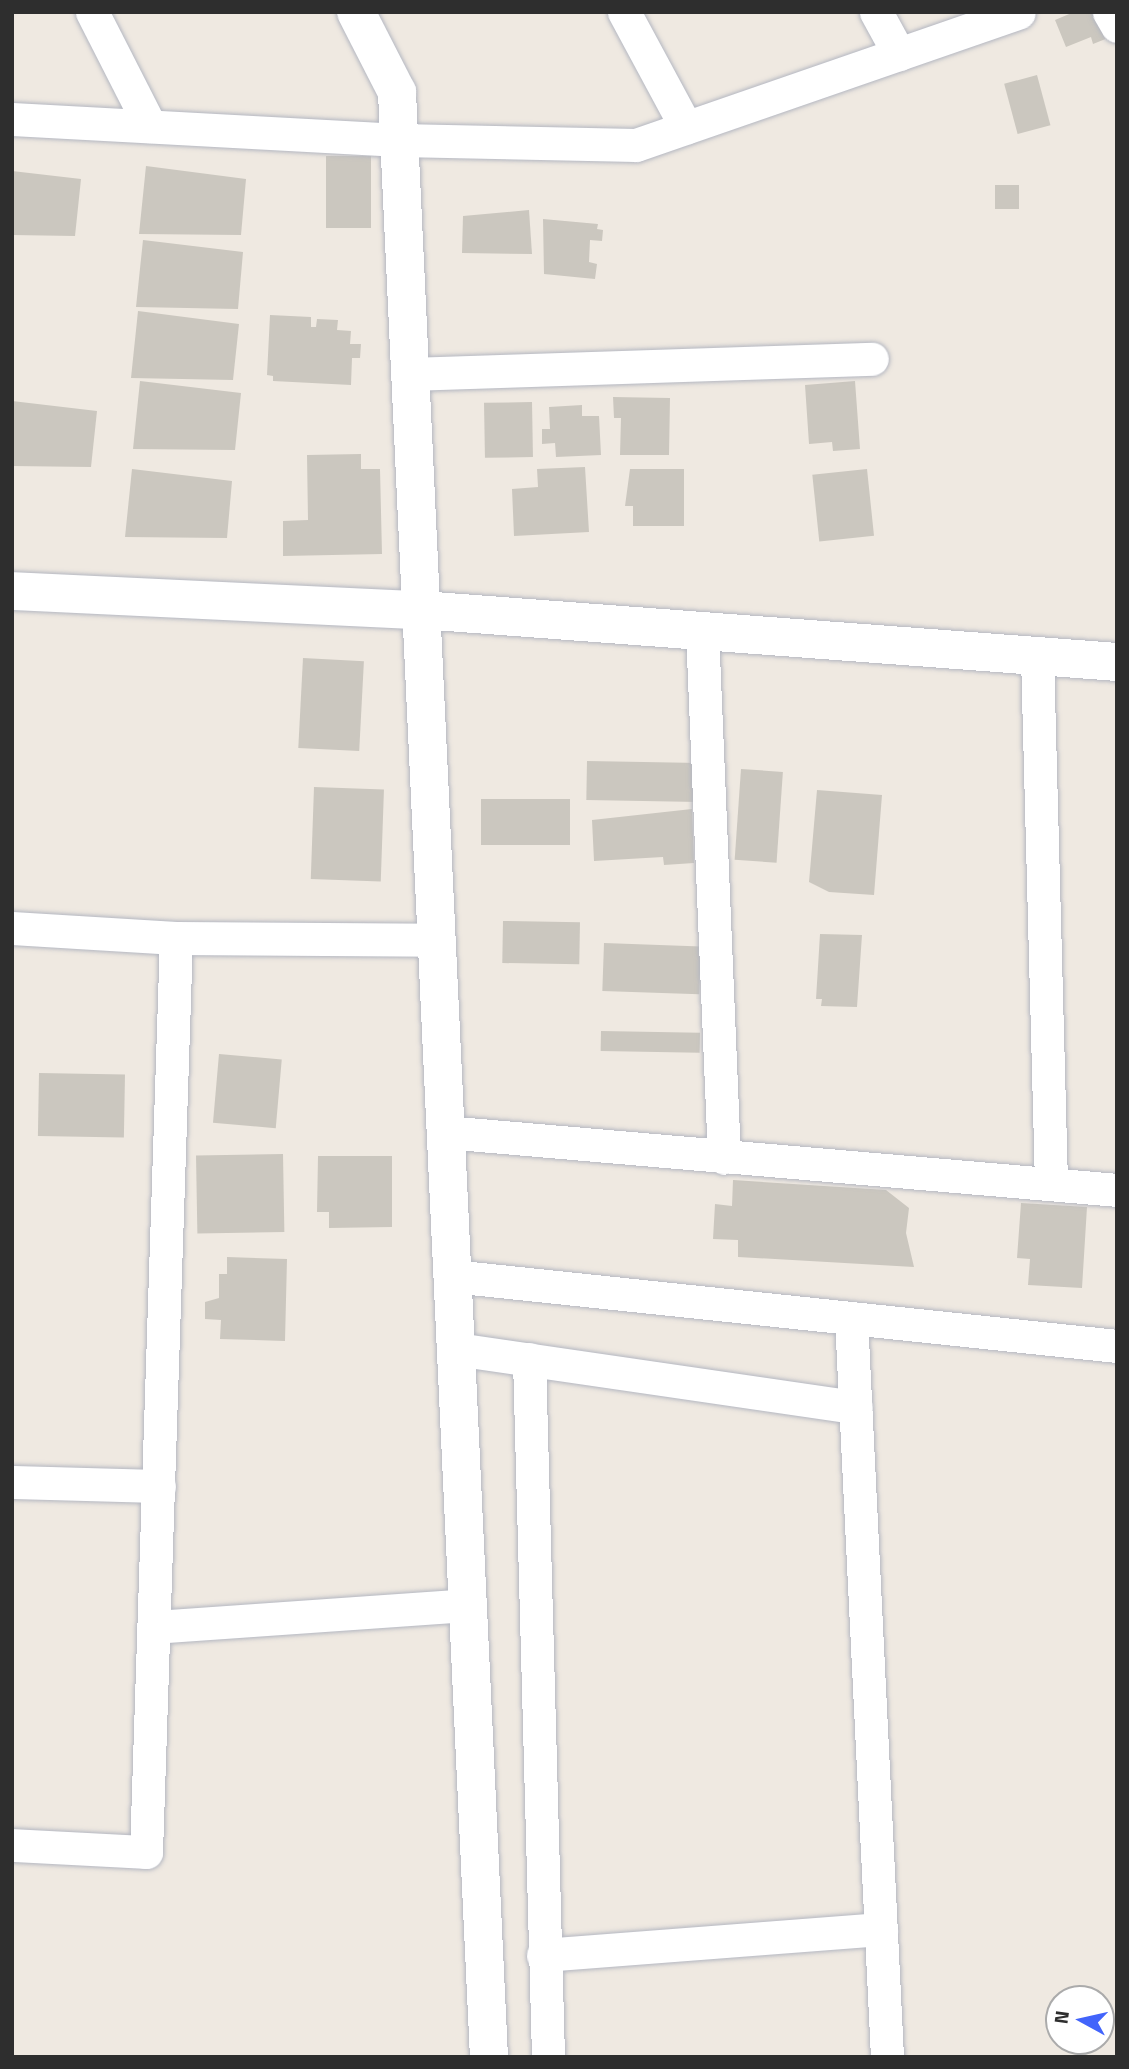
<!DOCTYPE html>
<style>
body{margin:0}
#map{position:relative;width:1129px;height:2069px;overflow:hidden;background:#efe9e1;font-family:"Titillium Web",sans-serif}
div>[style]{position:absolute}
.building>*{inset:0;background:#cbc7bf;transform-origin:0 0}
.roads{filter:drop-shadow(0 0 2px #b4b7c1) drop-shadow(0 0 2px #b4b7c1)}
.minor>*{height:33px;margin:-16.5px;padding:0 16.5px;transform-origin:16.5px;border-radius:16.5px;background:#fff}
.tertiary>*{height:38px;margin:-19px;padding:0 19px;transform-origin:19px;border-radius:19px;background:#fff}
span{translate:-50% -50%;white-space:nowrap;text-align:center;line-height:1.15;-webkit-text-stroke:6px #fff;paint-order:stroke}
.frame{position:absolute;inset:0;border:14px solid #2e2e2e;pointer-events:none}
.north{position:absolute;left:1045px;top:1985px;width:70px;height:70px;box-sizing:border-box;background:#fff;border:2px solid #ababab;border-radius:50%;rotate:278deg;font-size:19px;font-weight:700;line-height:28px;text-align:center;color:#2e2e2e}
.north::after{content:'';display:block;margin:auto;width:24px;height:32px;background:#4264fb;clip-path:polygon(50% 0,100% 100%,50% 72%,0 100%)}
</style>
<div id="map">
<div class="building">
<i style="clip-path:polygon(1074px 12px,1097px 12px,1108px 38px,1093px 44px,1091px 37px,1066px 47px,1055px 20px)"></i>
<i style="left:1037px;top:75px;width:52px;height:34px;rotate:75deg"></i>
<i style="left:326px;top:156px;width:45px;height:72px"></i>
<i style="clip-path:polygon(146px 166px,246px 179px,241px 235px,139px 234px)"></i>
<i style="clip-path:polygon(12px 171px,81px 179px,75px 236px,12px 235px)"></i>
<i style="left:995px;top:185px;width:24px;height:24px"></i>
<i style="clip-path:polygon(529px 210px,532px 254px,462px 253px,463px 216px)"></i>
<i style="clip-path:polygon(543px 219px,598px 224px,597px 229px,603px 230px,602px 241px,590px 240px,589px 262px,597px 264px,595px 279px,544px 274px)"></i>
<i style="clip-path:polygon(143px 240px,243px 252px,238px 309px,136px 307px)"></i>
<i style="clip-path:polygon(138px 311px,239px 324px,233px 380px,131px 378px)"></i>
<i style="clip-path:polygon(270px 315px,311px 317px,311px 327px,316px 327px,317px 319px,338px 320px,337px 330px,351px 331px,350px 344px,361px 344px,360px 358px,352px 358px,351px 385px,273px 381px,273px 376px,267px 375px)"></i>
<i style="clip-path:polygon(140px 381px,241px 393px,235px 450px,133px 449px)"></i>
<i style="clip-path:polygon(855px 381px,860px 449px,833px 451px,832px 442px,809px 444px,805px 385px)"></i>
<i style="clip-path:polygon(613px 397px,670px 398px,669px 455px,620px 455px,621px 418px,614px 418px)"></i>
<i style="clip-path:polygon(12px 401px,97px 411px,91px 467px,12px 466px)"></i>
<i style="left:532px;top:402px;width:55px;height:48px;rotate:89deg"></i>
<i style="clip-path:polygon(582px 405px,582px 416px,599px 416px,601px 455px,556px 457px,555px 443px,542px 444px,542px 429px,550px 429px,549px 407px)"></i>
<i style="clip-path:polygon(361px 454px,361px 469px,380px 469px,382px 554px,283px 556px,283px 521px,308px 520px,307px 455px)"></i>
<i style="clip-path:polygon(585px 467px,589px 532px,514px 536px,512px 489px,538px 487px,537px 469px)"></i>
<i style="clip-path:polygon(132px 469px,232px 481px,227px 538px,125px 537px)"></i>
<i style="clip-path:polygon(630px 469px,684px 469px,684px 526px,633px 526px,633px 506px,625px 506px)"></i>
<i style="left:867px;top:469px;width:67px;height:55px;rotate:84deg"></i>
<i style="left:303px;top:658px;width:61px;height:90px;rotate:3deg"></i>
<i style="left:587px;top:761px;width:113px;height:39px;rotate:1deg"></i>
<i style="left:741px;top:769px;width:42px;height:91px;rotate:4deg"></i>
<i style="left:314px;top:787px;width:70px;height:92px;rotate:2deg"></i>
<i style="clip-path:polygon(817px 790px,882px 795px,874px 895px,829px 892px,809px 882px)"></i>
<i style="left:481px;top:799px;width:89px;height:46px"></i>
<i style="clip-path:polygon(692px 809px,694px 863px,664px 865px,663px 857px,594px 861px,592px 820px)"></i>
<i style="left:503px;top:921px;width:77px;height:42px;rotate:1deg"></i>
<i style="clip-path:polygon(820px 934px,862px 935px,857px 1007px,821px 1006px,822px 999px,816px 999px)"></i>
<i style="left:604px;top:943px;width:97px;height:48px;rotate:2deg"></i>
<i style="left:601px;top:1031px;width:99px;height:20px;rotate:1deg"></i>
<i style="left:219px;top:1054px;width:63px;height:69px;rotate:5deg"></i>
<i style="left:39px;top:1073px;width:86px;height:63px;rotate:1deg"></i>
<i style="left:283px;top:1154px;width:78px;height:87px;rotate:89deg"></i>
<i style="clip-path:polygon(318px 1156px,392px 1156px,392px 1227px,329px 1228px,329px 1212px,317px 1212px)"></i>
<i style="clip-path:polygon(733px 1180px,886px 1190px,909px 1208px,906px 1233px,914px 1267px,738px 1257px,738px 1240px,713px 1239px,715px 1204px,732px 1206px)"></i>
<i style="clip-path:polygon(1021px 1203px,1087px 1207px,1082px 1288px,1028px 1285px,1030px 1259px,1017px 1258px)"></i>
<i style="clip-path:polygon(227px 1257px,287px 1259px,285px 1341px,220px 1339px,221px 1320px,205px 1319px,205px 1302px,219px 1298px,219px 1274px,227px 1274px)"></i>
</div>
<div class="roads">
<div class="minor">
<i style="left:92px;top:12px;width:128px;rotate:63deg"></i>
<i style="left:624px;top:12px;width:131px;rotate:61.7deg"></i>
<i style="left:876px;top:12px;width:48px;rotate:61.3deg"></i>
<i style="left:1109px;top:12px;width:16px;rotate:60deg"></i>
<i style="left:12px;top:119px;width:388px;rotate:3.1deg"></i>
<i style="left:399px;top:140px;width:237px;rotate:1.2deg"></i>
<i style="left:636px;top:145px;width:405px;rotate:-19.1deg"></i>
<i style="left:410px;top:374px;width:462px;rotate:-1.9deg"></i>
<i style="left:702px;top:631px;width:527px;rotate:87.61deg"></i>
<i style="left:1037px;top:656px;width:528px;rotate:88.48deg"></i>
<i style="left:12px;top:928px;width:164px;rotate:3.5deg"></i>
<i style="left:176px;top:938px;width:261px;rotate:0.4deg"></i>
<i style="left:445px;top:1132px;width:674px;rotate:4.93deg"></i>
<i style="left:452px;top:1276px;width:669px;rotate:6.01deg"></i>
<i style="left:851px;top:1318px;width:740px;rotate:87.21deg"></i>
<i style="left:456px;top:1349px;width:404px;rotate:8.3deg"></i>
<i style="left:529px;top:1359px;width:698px;rotate:88.44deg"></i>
<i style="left:12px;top:1482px;width:147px;rotate:1.6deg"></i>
<i style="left:154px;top:1627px;width:315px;rotate:-4deg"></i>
<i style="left:12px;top:1845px;width:134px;rotate:3deg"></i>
<i style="left:146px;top:1852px;width:914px;rotate:-88.12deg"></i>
<i style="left:543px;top:1955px;width:339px;rotate:-4.4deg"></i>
</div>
<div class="tertiary">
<i style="left:356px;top:12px;width:90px;rotate:62.9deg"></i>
<i style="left:397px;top:92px;width:1967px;rotate:87.32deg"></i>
<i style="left:12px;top:591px;width:409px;rotate:2.7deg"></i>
<i style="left:421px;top:610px;width:698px;rotate:4.27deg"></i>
</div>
</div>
<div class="frame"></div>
<div class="north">N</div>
</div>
